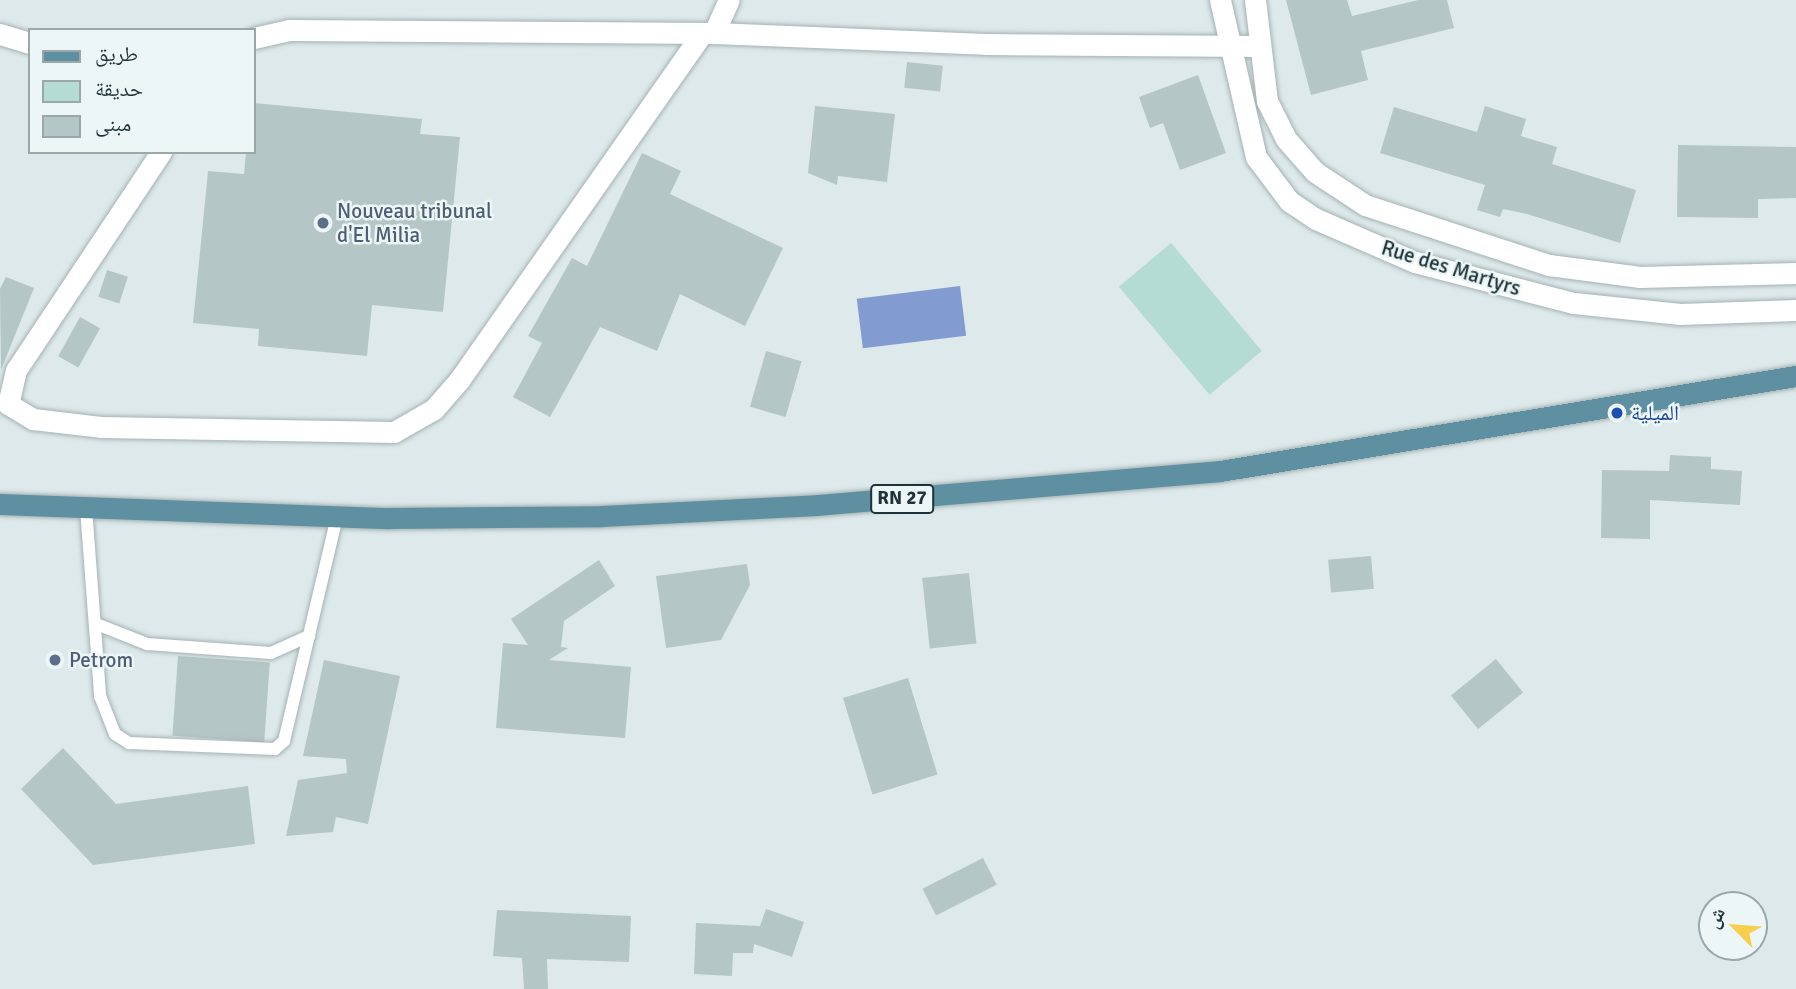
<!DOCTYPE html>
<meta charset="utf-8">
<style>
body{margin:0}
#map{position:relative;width:1796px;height:989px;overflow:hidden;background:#dde9ea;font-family:Signika,"Noto Naskh Arabic",sans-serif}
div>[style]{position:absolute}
.green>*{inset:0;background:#b4dcd3;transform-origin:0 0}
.water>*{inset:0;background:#829cd2;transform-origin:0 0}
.building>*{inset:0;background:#b5c6c7;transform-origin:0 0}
.roads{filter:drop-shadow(0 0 2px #a4b2b5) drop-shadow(0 0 2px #a4b2b5)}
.service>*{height:12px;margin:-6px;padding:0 6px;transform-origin:6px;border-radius:6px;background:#fff}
.minor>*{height:21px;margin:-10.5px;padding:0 10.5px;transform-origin:10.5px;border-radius:10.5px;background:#fff}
.secondary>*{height:21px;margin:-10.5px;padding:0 10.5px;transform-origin:10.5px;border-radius:10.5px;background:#fff}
.primary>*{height:21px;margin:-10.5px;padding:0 10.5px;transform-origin:10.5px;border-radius:10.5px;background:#5f90a1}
.dots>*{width:19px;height:19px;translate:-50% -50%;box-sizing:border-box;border:4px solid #edf6f6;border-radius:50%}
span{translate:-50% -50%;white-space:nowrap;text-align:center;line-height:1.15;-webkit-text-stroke:5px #edf6f6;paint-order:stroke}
.shield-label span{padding:2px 5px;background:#edf6f6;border:2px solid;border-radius:5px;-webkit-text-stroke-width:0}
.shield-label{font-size:19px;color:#1e3339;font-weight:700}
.service-label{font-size:21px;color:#4e5e75}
.left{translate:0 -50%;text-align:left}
.street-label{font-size:21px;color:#1e3339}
.transit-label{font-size:21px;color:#164399}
.legend{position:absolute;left:28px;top:28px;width:228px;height:126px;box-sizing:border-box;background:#edf6f6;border:2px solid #9aa8aa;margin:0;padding:9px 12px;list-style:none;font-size:21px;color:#1e3339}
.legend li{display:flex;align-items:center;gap:14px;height:35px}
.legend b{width:35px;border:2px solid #9aa8aa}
.north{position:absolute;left:1698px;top:891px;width:70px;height:70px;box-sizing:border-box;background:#edf6f6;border:2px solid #9aa8aa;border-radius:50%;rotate:295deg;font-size:19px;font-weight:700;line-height:28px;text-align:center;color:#1e3339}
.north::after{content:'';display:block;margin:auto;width:24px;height:32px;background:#f7ce4e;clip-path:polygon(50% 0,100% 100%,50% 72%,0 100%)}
</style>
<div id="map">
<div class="green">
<i style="left:1171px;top:243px;width:141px;height:68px;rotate:50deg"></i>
</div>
<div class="water">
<i style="left:960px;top:286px;width:50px;height:104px;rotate:83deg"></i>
</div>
<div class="building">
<i style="clip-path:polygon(1286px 0,1347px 0,1352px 16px,1418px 0,1447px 0,1454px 28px,1361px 51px,1368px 80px,1311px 95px)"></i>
<i style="left:907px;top:62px;width:36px;height:26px;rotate:6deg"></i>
<i style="clip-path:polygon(1198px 75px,1226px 153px,1180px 170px,1163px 123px,1150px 128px,1139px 97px)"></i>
<i style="clip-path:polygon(254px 103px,422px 119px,420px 134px,460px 137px,443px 312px,372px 305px,367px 356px,258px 346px,259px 329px,193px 323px,208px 171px,244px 174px,246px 152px,254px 152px)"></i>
<i style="clip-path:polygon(815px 106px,895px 114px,887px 182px,838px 176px,837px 185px,808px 173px)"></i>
<i style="clip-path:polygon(1485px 106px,1526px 119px,1521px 136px,1557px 147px,1552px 164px,1636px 190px,1620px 243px,1527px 214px,1503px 209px,1500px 217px,1477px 210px,1485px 185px,1380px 153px,1394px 107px,1477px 132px)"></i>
<i style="clip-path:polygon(1678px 145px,1796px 147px,1796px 198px,1758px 199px,1758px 218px,1677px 217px)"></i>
<i style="clip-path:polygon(642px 153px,681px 171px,670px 194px,783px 248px,745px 326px,680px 294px,657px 351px,600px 327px,550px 417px,513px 397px,542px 343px,528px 336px,572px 258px,587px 266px)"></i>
<i style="left:107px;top:270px;width:22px;height:28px;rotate:18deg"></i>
<i style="clip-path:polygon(6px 277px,34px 288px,1px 370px,0 289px)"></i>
<i style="left:80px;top:317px;width:23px;height:45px;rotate:29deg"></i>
<i style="left:766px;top:351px;width:37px;height:58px;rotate:16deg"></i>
<i style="clip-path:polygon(1670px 455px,1711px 457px,1711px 469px,1742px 471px,1740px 505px,1650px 500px,1650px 539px,1601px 538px,1602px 470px,1669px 471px)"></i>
<i style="left:1371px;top:556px;width:33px;height:43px;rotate:85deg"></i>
<i style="clip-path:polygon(599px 560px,615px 586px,564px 621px,561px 647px,568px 648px,549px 660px,631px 667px,625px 738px,496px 728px,503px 643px,528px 645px,511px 619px)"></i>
<i style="clip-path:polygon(747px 564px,750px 585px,721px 640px,666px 648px,656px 576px)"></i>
<i style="left:969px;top:573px;width:71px;height:47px;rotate:84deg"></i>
<i style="left:178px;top:656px;width:92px;height:80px;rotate:4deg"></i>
<i style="left:1496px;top:659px;width:43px;height:58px;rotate:51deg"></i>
<i style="clip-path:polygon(324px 660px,400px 676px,368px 824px,336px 817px,333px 832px,286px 836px,298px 780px,347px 773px,346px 759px,303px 756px)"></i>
<i style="left:908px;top:678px;width:101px;height:68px;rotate:73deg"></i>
<i style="clip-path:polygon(63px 748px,116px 804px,248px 786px,255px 844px,93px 865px,21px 789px)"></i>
<i style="left:983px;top:858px;width:30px;height:68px;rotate:63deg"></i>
<i style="clip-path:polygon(766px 909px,804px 922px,792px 957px,754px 944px,753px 953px,733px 953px,732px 976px,694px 974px,696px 923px,760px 926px)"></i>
<i style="clip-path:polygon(497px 910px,631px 916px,629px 962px,547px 959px,548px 989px,524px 989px,522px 958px,493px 956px)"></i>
</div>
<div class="roads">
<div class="service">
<i style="left:86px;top:508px;width:189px;rotate:85.7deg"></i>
<i style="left:100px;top:696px;width:41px;rotate:68.5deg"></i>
<i style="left:115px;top:734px;width:17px;rotate:33deg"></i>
<i style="left:129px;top:743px;width:146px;rotate:2.4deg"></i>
<i style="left:275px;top:749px;width:12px;rotate:-42deg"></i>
<i style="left:284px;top:741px;width:230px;rotate:-76.7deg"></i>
<i style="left:99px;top:625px;width:52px;rotate:21.6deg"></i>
<i style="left:147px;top:644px;width:124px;rotate:4.2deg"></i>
<i style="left:271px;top:653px;width:42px;rotate:-24.1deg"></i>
</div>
<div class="minor">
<i style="left:714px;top:33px;width:36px;rotate:-66deg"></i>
<i style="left:0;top:34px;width:31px;rotate:17deg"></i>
<i style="left:254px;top:38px;width:37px;rotate:-13deg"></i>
<i style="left:290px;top:30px;width:424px;rotate:0.4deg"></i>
<i style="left:714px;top:33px;width:271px;rotate:2.3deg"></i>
<i style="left:985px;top:44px;width:275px;rotate:0.4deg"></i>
<i style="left:161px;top:152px;width:262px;rotate:123.6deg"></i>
<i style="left:16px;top:370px;width:35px;rotate:103deg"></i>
<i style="left:8px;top:404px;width:29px;rotate:31deg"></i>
<i style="left:33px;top:419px;width:68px;rotate:6.7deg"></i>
<i style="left:101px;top:427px;width:293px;rotate:1deg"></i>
<i style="left:394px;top:432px;width:46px;rotate:-29.9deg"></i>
<i style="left:434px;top:409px;width:40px;rotate:-49deg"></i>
<i style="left:460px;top:379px;width:420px;rotate:-55deg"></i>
</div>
<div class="secondary">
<i style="left:1220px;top:0;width:161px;rotate:77.1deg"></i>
<i style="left:1256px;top:157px;width:55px;rotate:53.1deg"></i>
<i style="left:1289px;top:201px;width:32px;rotate:34deg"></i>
<i style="left:1316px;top:219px;width:108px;rotate:23.5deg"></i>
<i style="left:1415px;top:262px;width:164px;rotate:14.5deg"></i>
<i style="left:1574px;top:303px;width:107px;rotate:5.9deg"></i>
<i style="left:1680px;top:314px;width:116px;rotate:-2deg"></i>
<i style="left:1255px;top:0;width:102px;rotate:83.2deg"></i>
<i style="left:1267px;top:101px;width:42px;rotate:63.4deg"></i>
<i style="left:1286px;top:139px;width:44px;rotate:48.7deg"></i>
<i style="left:1315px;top:172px;width:60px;rotate:33.4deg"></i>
<i style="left:1365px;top:205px;width:194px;rotate:18.1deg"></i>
<i style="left:1549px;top:265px;width:92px;rotate:7.5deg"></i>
<i style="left:1640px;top:277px;width:156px;rotate:-1.5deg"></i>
</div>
<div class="primary">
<i style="left:0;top:504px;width:389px;rotate:2.1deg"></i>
<i style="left:389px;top:518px;width:213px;rotate:-0.5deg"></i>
<i style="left:602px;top:516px;width:215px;rotate:-2.9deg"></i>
<i style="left:817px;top:505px;width:404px;rotate:-4.8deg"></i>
<i style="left:1220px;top:471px;width:584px;rotate:-9.37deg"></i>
</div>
</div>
<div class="dots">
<i style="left:323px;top:223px;background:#5c6f8a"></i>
<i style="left:1617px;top:413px;background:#1a4fb4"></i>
<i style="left:55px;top:660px;background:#5c6f8a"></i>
</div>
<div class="shield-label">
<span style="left:902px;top:499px">RN 27</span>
</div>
<div class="service-label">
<span class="left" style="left:337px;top:223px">Nouveau tribunal<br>d'El Milia</span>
<span class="left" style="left:69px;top:660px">Petrom</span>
</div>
<div class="street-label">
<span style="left:1451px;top:268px;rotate:17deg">Rue des Martyrs</span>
</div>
<div class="transit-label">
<span class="left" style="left:1631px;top:413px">الميلية</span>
</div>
<ul class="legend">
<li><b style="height:9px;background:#5f90a1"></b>طريق</li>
<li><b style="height:19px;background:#b4dcd3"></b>حديقة</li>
<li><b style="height:19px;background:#b5c6c7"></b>مبنى</li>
</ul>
<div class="north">ش</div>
</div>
